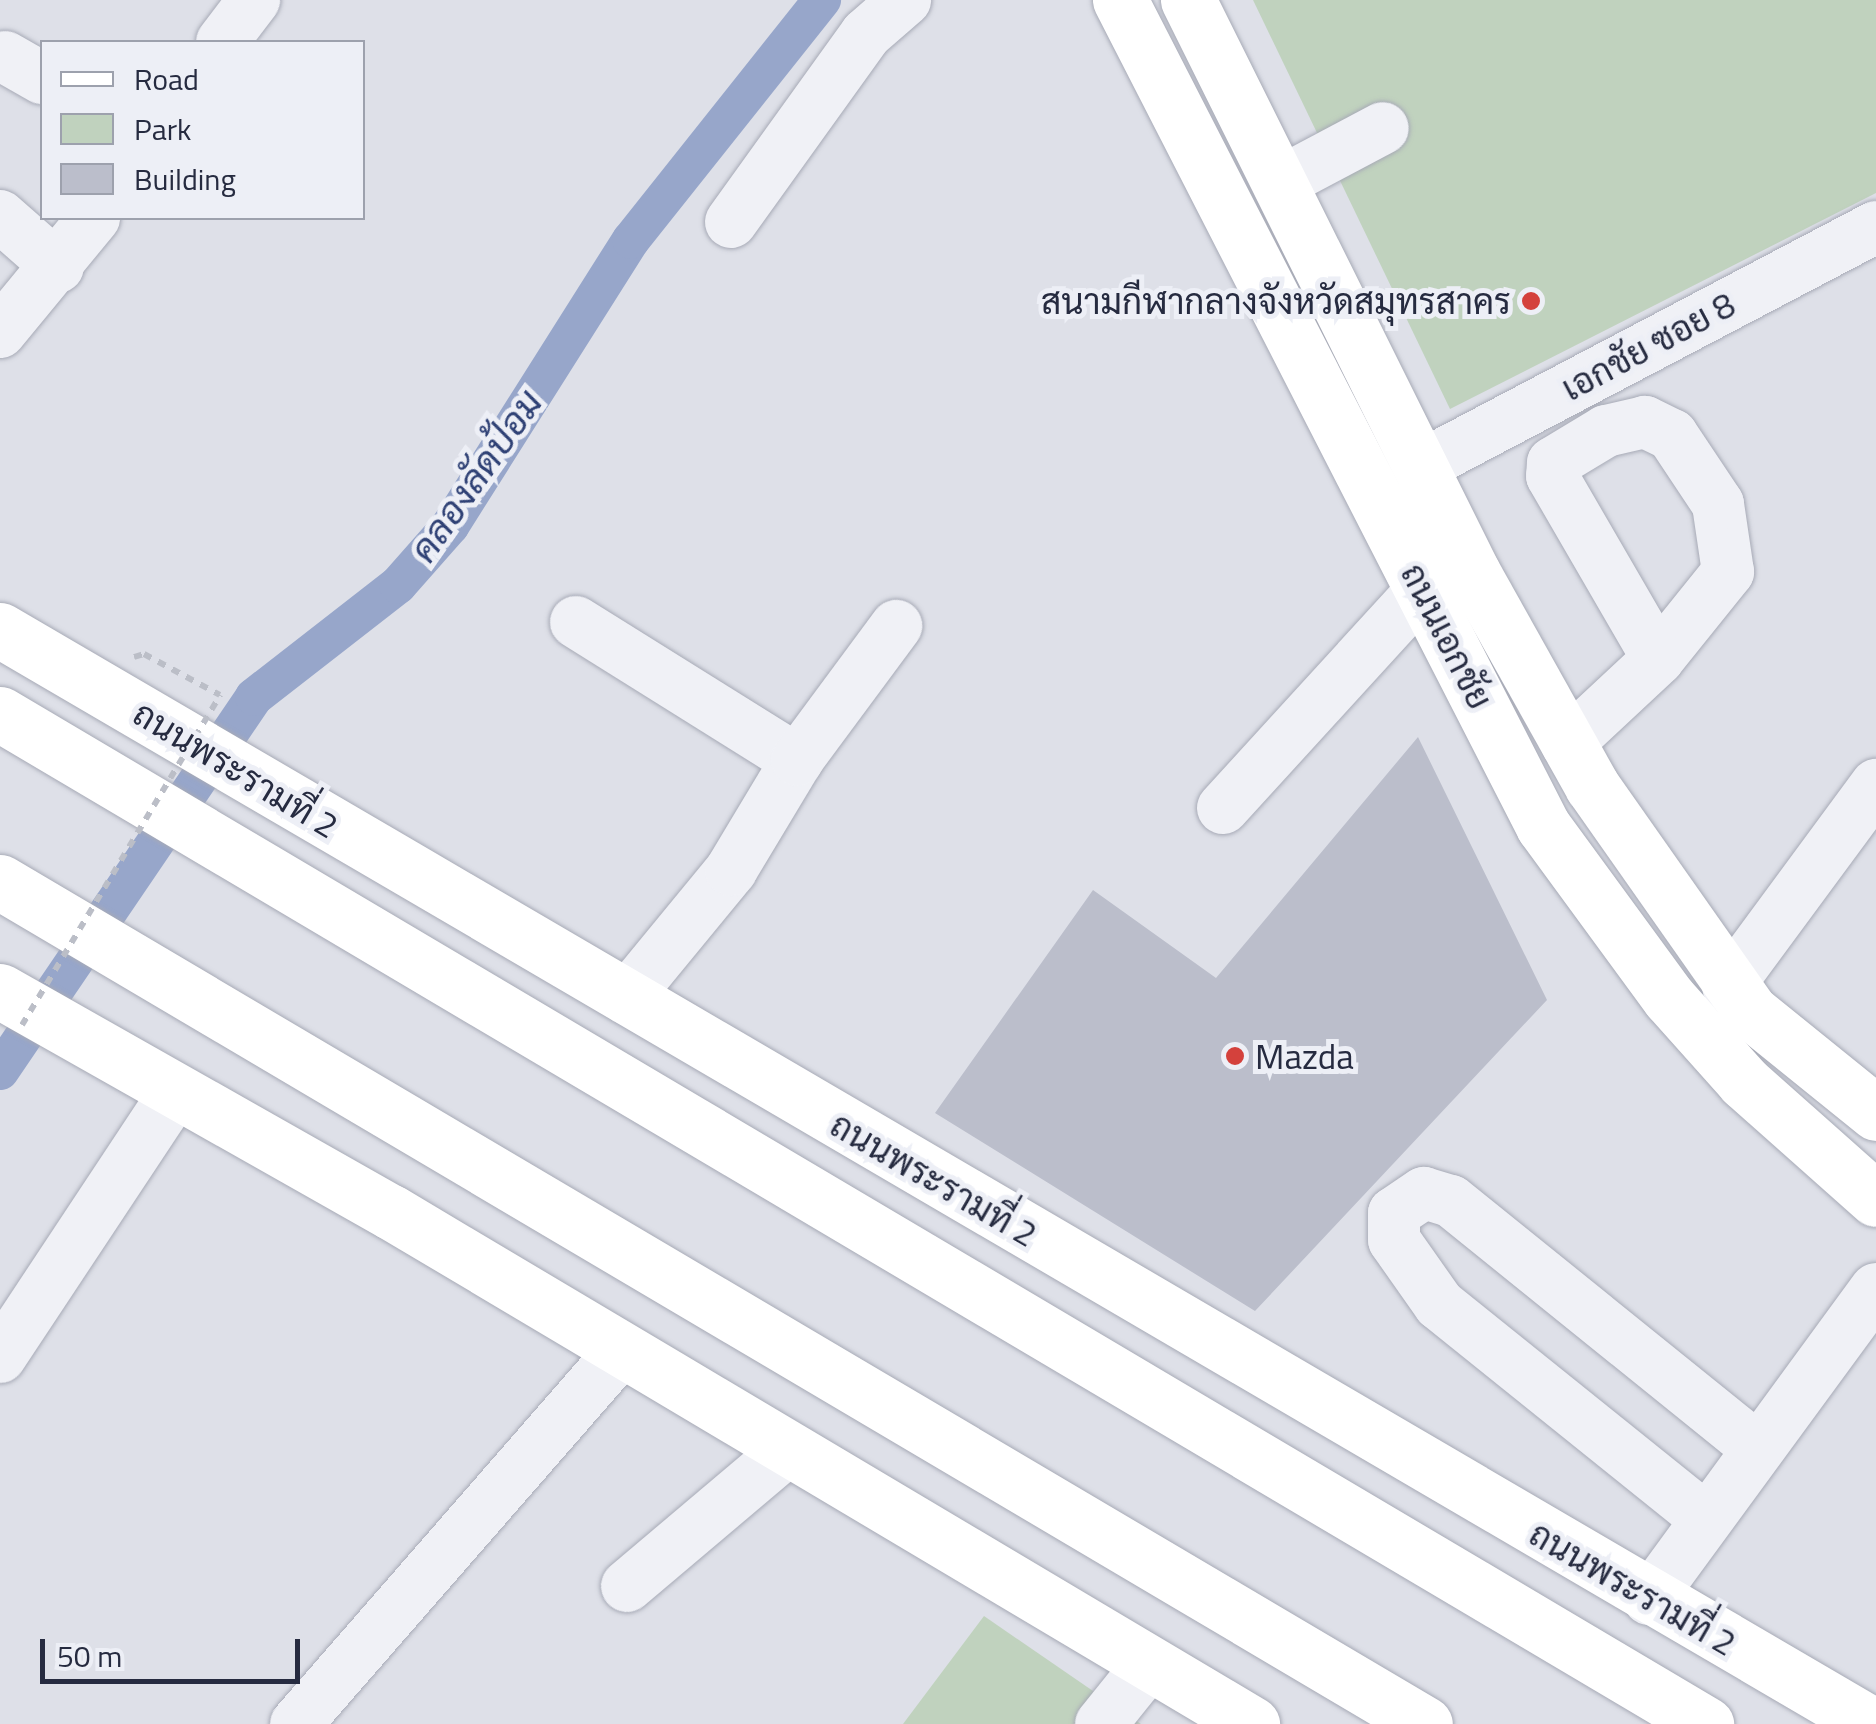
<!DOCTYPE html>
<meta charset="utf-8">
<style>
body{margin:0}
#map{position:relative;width:1876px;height:1724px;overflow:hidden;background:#dee0e8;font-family:"Titillium Web",Sarabun,sans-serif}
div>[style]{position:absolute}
.green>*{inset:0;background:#c0d2be}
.canal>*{height:38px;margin:-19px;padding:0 19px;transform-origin:19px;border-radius:19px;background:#97a6ca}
.building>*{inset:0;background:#bbbecb}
.path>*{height:6px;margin-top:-3px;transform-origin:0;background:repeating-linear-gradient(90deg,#bbbec7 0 8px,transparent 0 16px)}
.roads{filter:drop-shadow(0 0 2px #a7aab6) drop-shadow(0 0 2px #a7aab6)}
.minor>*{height:52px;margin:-26px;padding:0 26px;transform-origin:26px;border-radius:26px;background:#f0f1f6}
.major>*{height:55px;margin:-27.5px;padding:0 27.5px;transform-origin:27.5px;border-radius:27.5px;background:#fff}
.highway>*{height:55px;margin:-27.5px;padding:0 27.5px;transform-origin:27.5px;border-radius:27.5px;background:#fff}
.path-bridge>*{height:6px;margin-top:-3px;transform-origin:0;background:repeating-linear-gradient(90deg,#bbbec7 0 8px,transparent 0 16px)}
.dots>*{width:28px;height:28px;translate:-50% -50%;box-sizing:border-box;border:5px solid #edeff6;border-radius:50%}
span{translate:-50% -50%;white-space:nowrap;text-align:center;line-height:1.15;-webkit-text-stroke:10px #edeff6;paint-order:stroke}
.poi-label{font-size:35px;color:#262b40}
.right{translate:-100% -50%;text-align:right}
.left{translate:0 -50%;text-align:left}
.street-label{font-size:35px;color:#262b40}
.water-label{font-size:38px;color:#2f4175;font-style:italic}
.legend{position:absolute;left:40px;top:40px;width:325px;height:180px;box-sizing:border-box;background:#edeff6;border:2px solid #9da1ad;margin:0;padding:12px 18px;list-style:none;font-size:30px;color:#262b40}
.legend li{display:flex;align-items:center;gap:20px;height:50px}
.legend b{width:50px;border:2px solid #9da1ad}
.scale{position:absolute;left:40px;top:1639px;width:260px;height:45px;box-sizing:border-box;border:5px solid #262b40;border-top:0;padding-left:12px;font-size:30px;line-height:35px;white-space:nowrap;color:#262b40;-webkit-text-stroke:8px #edeff6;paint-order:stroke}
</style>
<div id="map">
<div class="green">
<i style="clip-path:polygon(1253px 0,1876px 0,1876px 193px,1450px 409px)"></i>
<i style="clip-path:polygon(984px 1616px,1141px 1724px,903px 1724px)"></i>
</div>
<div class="canal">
<i style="left:0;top:1071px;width:452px;rotate:-55.8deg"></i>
<i style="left:254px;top:697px;width:182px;rotate:-37.9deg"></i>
<i style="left:398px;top:585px;width:79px;rotate:-48.6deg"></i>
<i style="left:450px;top:526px;width:338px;rotate:-57.7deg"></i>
<i style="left:631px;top:240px;width:307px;rotate:-51.5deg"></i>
</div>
<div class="building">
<i style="clip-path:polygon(1418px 737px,1547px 1000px,1255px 1311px,935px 1113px,1093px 890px,1216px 978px)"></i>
</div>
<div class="path">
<i style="left:134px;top:657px;width:10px;rotate:-17deg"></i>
<i style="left:144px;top:654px;width:86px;rotate:28.3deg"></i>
</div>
<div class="roads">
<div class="minor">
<i style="left:222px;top:42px;width:53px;rotate:-52.7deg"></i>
<i style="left:5px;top:57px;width:43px;rotate:29.6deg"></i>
<i style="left:1281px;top:182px;width:115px;rotate:-27.9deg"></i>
<i style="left:0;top:216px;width:77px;rotate:41.3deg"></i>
<i style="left:731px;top:222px;width:231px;rotate:-54.3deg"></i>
<i style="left:866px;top:34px;width:52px;rotate:-41.1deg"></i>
<i style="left:0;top:332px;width:148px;rotate:-50.5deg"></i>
<i style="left:1421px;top:466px;width:514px;rotate:-27.71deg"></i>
<i style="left:576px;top:622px;width:261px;rotate:32deg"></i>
<i style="left:1567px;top:744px;width:125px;rotate:-43deg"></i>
<i style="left:1658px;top:659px;width:112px;rotate:-51.2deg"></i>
<i style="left:1728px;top:572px;width:69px;rotate:-98.4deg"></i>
<i style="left:1718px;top:504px;width:83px;rotate:-123.7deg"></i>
<i style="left:1672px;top:435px;width:30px;rotate:-154deg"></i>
<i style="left:1645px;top:422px;width:40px;rotate:167deg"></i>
<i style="left:1606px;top:431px;width:62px;rotate:148.9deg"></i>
<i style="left:1553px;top:463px;width:13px;rotate:94deg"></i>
<i style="left:1552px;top:476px;width:211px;rotate:59.9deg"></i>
<i style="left:1223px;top:808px;width:297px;rotate:-47.6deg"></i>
<i style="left:1728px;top:986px;width:250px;rotate:-53.6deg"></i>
<i style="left:626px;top:998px;width:166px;rotate:-50.6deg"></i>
<i style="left:731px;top:870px;width:128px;rotate:-59deg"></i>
<i style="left:797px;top:760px;width:167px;rotate:-53.5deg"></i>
<i style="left:0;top:1357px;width:319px;rotate:-56.5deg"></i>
<i style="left:1705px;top:1518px;width:341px;rotate:-141.2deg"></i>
<i style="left:1439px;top:1304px;width:78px;rotate:-125.1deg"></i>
<i style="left:1394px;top:1240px;width:27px;rotate:-90deg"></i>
<i style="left:1394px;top:1213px;width:36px;rotate:-34deg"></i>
<i style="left:1424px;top:1193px;width:28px;rotate:17deg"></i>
<i style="left:1451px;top:1201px;width:390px;rotate:38.9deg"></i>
<i style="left:627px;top:1586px;width:212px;rotate:-40.2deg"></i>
<i style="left:1649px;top:1599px;width:384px;rotate:-53.8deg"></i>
<i style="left:296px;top:1724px;width:494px;rotate:-48.9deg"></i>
<i style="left:1101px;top:1724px;width:78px;rotate:-51.2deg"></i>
</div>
<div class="major">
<i style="left:1120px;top:0;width:928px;rotate:62.88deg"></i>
<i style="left:1543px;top:826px;width:213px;rotate:53.8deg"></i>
<i style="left:1669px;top:998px;width:113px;rotate:48.2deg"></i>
<i style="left:1744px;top:1082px;width:176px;rotate:41.6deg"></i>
<i style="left:1188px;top:0;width:640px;rotate:63.56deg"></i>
<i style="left:1473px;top:573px;width:244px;rotate:60.8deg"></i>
<i style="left:1592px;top:786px;width:275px;rotate:54.9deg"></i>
<i style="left:1750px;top:1011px;width:162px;rotate:39deg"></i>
<i style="left:0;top:630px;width:2167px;rotate:30.32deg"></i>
<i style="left:0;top:991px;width:449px;rotate:29.5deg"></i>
<i style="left:391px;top:1212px;width:1002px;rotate:30.74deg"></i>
</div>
<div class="highway">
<i style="left:0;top:714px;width:1983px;rotate:30.63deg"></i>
<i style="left:0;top:882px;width:1655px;rotate:30.58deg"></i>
</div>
</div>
<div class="path-bridge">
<i style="left:22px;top:1025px;width:385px;rotate:-59deg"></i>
</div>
<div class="dots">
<i style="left:1531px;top:301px;background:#d4413c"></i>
<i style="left:1235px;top:1056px;background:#d4413c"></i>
</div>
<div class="poi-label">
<span class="right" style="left:1511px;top:301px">สนามกีฬากลางจังหวัดสมุทรสาคร</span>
<span class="left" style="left:1255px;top:1056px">Mazda</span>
</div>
<div class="street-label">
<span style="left:1648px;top:346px;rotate:-28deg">เอกชัย ซอย 8</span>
<span style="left:1447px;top:636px;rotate:63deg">ถนนเอกชัย</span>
<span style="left:236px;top:769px;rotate:31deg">ถนนพระรามที่ 2</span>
<span style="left:934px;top:1179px;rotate:30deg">ถนนพระรามที่ 2</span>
<span style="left:1633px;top:1588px;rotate:30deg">ถนนพระรามที่ 2</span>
</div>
<div class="water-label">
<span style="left:476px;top:476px;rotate:-55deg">คลองลัดป้อม</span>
</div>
<ul class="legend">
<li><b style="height:12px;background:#fff"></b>Road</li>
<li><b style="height:28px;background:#c0d2be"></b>Park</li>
<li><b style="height:28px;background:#bbbecb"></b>Building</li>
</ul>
<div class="scale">50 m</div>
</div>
